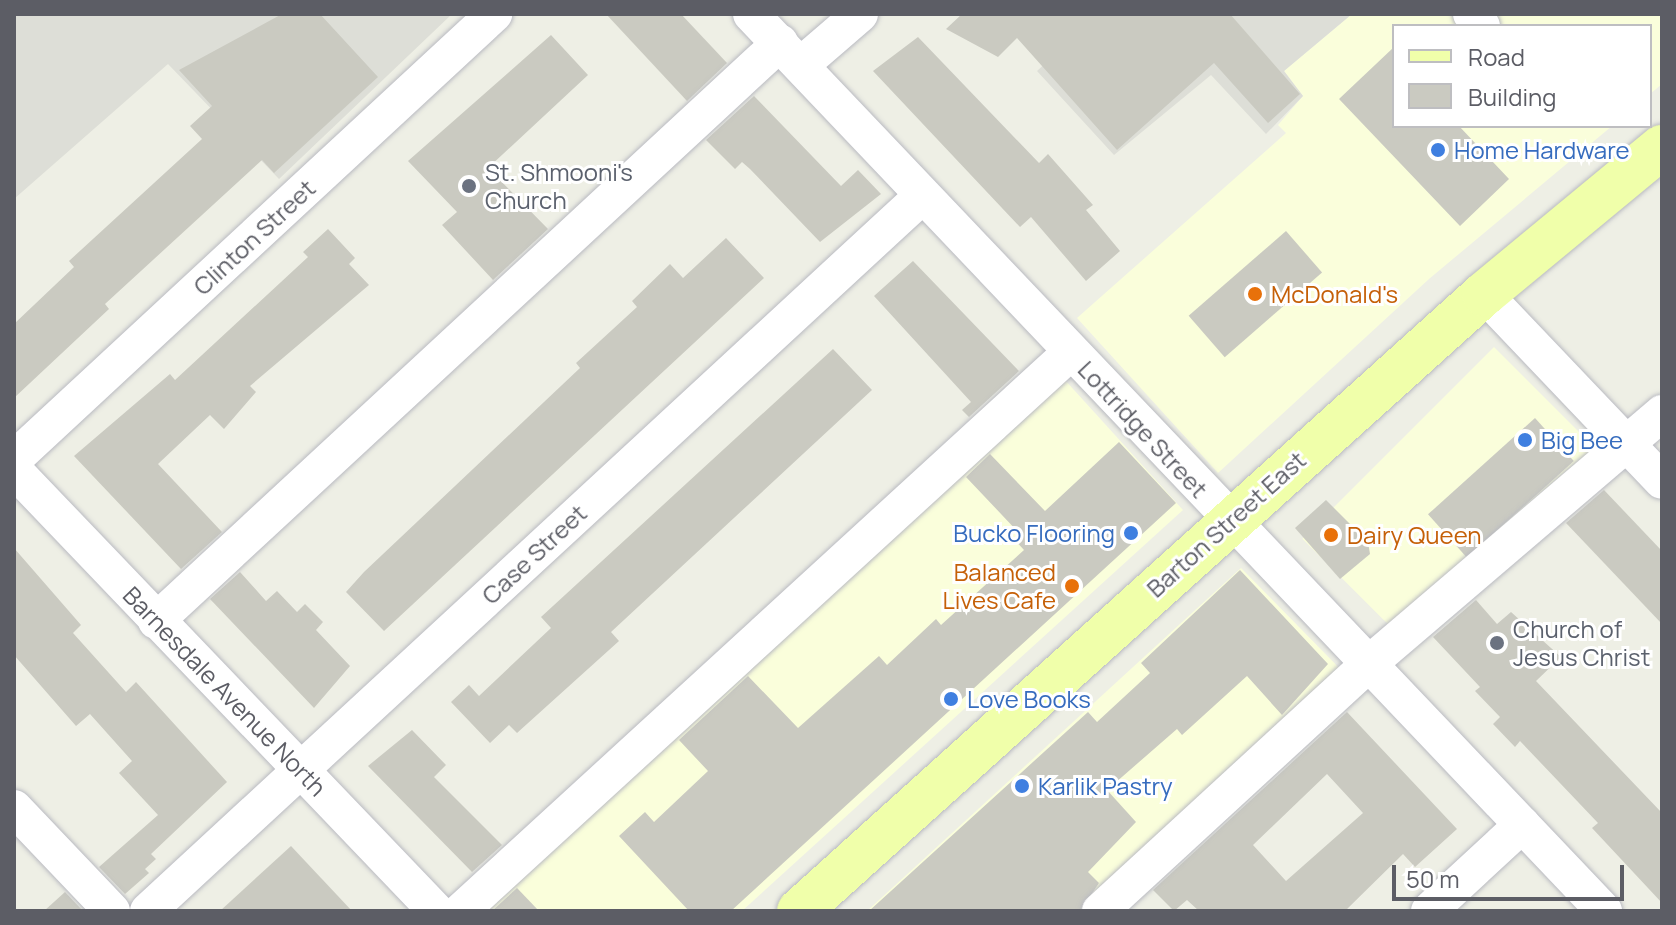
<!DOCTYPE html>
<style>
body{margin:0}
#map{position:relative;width:1676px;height:925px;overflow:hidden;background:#eeefe5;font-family:Manrope,sans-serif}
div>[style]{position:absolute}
.commercial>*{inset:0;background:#fafedb;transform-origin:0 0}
.industrial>*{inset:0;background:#ddded7}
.building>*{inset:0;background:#cacac1;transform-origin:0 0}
.roads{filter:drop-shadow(0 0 2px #b9bac1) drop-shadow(0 0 2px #b9bac1)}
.minor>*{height:36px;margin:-18px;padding:0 18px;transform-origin:18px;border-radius:18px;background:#fff}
.major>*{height:44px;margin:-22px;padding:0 22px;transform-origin:22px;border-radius:22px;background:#f0ffaa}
.dots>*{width:22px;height:22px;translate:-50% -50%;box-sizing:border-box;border:4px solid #fff;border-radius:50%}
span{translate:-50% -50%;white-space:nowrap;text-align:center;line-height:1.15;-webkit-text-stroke:6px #fff;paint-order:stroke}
.shop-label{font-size:24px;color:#366cbe}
.left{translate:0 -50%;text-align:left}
.right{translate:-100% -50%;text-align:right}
.worship-label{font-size:24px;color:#5b616d}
.street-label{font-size:24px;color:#5c5d65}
.food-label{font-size:24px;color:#c56008}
.frame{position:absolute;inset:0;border:16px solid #5c5d65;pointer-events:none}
.legend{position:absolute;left:1392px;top:24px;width:260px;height:104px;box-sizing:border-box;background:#fff;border:2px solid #bebec1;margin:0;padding:10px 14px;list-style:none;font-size:24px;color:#5c5d65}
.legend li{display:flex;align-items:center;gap:16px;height:40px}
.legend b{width:40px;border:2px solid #bebec1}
.scale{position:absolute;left:1392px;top:865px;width:232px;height:36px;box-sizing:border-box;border:4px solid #5c5d65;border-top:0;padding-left:10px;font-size:24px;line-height:28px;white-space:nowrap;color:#5c5d65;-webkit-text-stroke:6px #fff;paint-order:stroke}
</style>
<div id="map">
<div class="commercial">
<i style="clip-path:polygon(1352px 14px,1662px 14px,1662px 84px,1650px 94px,1650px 26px,1394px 26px,1394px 126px,1612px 126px,1429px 279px,1218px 473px,1077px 318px,1286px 133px,1278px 125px,1303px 96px,1284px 71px)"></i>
<i style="left:1494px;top:347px;width:158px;height:271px;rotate:45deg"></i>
<i style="clip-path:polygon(1055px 369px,1183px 510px,742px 911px,474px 911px)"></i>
<i style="clip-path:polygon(1241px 568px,1354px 683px,1111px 911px,867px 911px)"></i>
</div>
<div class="industrial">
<i style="clip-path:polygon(14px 14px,452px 14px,279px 179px,168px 64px,14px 199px)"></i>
<i style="clip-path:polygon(1099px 14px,1352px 14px,1284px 71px,1303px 96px,1266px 134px,1211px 75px,1114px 155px,1037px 71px)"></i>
</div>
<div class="building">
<i style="clip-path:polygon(282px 14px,320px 14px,378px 77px,274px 173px,262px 160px,105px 304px,109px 309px,14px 398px,14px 324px,74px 267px,69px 261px,202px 139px,190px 126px,212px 106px,179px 70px)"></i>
<i style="clip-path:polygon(606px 14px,681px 14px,727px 63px,687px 101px)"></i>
<i style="clip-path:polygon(962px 14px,1230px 14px,1300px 94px,1268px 123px,1214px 63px,1117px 150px,1017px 38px,998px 57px,946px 29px)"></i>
<i style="clip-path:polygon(551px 35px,588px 75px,488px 168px,548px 229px,493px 280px,442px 225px,457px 212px,408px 161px)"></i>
<i style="clip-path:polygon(918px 37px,1039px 163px,1048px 154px,1093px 205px,1086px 210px,1120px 251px,1086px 281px,1031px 217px,1020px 227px,873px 71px)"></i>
<i style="clip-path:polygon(1394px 47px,1394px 126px,1459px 126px,1509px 179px,1460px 226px,1339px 99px)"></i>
<i style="clip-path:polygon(754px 96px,841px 186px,858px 170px,881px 194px,820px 242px,750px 169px,742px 162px,735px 169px,706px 140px)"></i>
<i style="clip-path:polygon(328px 229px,355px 258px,349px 264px,369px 285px,250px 386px,256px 392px,224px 429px,210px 415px,158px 464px,222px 532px,181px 569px,74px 456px,170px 374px,175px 380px,308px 257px,303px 252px)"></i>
<i style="left:1286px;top:231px;width:55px;height:129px;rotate:49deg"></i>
<i style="clip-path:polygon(726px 238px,764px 278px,384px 631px,346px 592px,364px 572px,580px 368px,576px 363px,637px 307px,632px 301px,670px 264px,683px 278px)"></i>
<i style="clip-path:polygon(913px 261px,1019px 371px,969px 417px,962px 410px,971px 402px,874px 296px)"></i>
<i style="clip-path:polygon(833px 349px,872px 390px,611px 632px,619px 641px,517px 733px,509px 725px,490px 743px,451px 702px,469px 685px,479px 696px,551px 628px,541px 617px)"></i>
<i style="left:1535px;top:418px;width:58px;height:144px;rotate:48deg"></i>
<i style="clip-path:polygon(1119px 442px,1176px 503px,731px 911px,689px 911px,619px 836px,645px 812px,654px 822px,708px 771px,679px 740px,748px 676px,798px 728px,879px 656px,887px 665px,936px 619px,941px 625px,1024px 550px,1014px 539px,1020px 534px,966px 477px,990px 454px,1045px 511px)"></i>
<i style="clip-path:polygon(1604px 490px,1662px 551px,1662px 624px,1566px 523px)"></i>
<i style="clip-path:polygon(1326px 500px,1368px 542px,1370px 554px,1340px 579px,1295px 528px)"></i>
<i style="clip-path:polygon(14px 548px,81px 625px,73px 633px,126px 692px,136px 682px,227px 782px,151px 854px,156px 859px,145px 869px,149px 873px,125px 894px,99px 867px,158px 815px,119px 773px,132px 761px,90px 714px,76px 726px,14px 655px)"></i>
<i style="clip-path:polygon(1240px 570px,1328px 664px,1282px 715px,1247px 676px,1182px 735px,1177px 729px,1107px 790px,1136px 822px,1088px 872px,1099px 883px,1080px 911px,869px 911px,1088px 712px,1097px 722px,1150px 673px,1141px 663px)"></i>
<i style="clip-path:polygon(240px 572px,266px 601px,277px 591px,297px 612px,305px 604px,323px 622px,316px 630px,350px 666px,314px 708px,210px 599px)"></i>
<i style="clip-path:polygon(1476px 600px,1497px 624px,1511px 612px,1561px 657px,1536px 681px,1662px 813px,1662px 903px,1592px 828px,1598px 823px,1520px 741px,1515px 747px,1493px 724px,1500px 717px,1475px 691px,1480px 687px,1433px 637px)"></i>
<i style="clip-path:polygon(evenodd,1347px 712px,1457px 829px,1415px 867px,1403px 854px,1345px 911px,1199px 911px,1187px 900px,1174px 911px,1153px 890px,1347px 712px,1327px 774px,1363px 813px,1286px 881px,1253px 845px,1327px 774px)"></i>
<i style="clip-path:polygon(412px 730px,446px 765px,434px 777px,502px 845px,472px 872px,368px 766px)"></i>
<i style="clip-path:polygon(291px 846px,352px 911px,220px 911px)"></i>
<i style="clip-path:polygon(517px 888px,539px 911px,492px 911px)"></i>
<i style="clip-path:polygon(65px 892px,83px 911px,44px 911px)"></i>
</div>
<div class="roads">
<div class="minor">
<i style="left:751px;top:14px;width:1238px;rotate:46.44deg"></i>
<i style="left:1471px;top:14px;width:16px;rotate:47deg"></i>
<i style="left:801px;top:65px;width:78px;rotate:-40.8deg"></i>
<i style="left:1484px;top:294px;width:258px;rotate:46.4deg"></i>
<i style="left:14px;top:459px;width:655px;rotate:-42.83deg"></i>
<i style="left:14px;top:470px;width:610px;rotate:46.26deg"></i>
<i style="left:156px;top:621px;width:851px;rotate:-42.81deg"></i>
<i style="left:14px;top:808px;width:142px;rotate:46.4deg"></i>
<i style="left:148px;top:911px;width:1052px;rotate:-42.73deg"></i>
<i style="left:461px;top:911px;width:827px;rotate:-42.5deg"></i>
<i style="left:1100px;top:911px;width:369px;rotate:-42.6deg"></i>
<i style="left:1372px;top:661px;width:382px;rotate:-40.5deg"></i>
<i style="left:1429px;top:911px;width:127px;rotate:-42.8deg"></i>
</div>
<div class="major">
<i style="left:799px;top:911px;width:922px;rotate:-42.01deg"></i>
<i style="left:1484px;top:294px;width:231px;rotate:-39.6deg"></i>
</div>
</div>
<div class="dots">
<i style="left:1438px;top:150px;background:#3f7fe0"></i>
<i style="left:469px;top:186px;background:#6b7280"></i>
<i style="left:1255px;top:294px;background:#e8710a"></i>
<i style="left:1525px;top:440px;background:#3f7fe0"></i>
<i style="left:1131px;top:533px;background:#3f7fe0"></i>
<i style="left:1331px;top:535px;background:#e8710a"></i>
<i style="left:1072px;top:586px;background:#e8710a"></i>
<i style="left:1497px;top:643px;background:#6b7280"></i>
<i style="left:951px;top:699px;background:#3f7fe0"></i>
<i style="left:1022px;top:786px;background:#3f7fe0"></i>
</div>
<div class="shop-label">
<span class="left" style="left:1454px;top:150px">Home Hardware</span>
<span class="left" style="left:1541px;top:440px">Big Bee</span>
<span class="right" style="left:1115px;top:533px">Bucko Flooring</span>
<span class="left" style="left:967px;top:699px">Love Books</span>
<span class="left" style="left:1038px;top:786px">Karlik Pastry</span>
</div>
<div class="worship-label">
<span class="left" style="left:485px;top:186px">St. Shmooni's<br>Church</span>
<span class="left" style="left:1513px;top:643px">Church of<br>Jesus Christ</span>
</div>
<div class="street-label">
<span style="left:254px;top:237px;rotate:-43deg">Clinton Street</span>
<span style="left:1143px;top:429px;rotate:47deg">Lottridge Street</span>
<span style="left:1226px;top:524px;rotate:-42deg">Barton Street East</span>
<span style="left:534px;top:554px;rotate:-43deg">Case Street</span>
<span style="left:225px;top:691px;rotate:46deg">Barnesdale Avenue North</span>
</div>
<div class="food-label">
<span class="left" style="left:1271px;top:294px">McDonald's</span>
<span class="left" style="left:1347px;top:535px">Dairy Queen</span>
<span class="right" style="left:1056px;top:586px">Balanced<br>Lives Cafe</span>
</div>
<div class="frame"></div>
<ul class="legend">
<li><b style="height:10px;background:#f0ffaa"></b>Road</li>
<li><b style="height:22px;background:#cacac1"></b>Building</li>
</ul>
<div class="scale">50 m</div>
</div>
